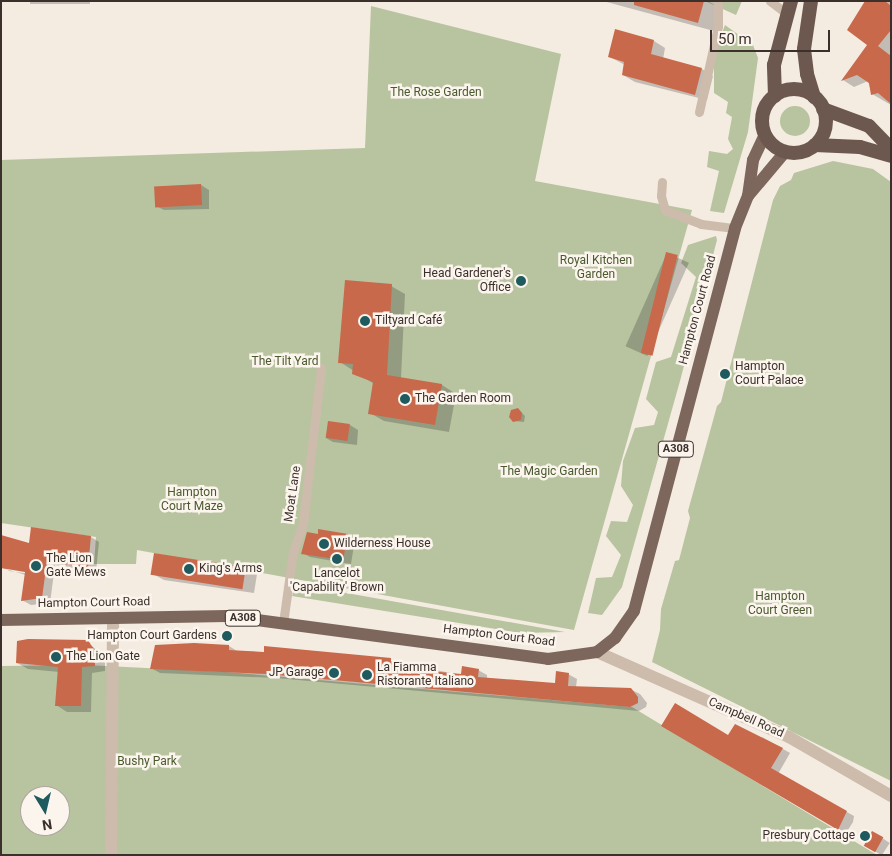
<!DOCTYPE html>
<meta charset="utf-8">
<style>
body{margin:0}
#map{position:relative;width:892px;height:856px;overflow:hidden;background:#f4ebe1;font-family:Roboto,sans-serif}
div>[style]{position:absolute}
.green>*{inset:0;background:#b8c4a0}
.round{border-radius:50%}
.shadow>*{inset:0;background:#0003;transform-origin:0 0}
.building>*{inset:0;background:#c8694b;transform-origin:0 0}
.service>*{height:9px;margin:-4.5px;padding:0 4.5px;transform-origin:4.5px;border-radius:4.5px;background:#cdbbac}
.minor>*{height:12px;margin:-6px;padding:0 6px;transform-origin:6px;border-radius:6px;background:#cdbbac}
.primary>*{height:12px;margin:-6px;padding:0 6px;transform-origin:6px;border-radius:6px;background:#7d675c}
.trunk>*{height:14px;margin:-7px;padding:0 7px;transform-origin:7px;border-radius:7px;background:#6c584f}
.trunk>.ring{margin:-7px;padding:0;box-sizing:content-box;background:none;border:14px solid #6c584f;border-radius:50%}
.dots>*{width:14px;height:14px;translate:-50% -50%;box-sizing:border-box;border:2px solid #fbf5ee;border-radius:50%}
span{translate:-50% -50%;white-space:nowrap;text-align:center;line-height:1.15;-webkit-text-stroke:5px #fbf5ee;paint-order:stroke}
.shield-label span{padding:1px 4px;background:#fbf5ee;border:1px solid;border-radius:4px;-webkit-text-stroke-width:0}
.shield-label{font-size:11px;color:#3b302b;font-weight:700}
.park-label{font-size:12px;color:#4a5a2e}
.poi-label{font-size:12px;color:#3b302b}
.right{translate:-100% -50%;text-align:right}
.left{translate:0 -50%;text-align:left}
.street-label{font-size:12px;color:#3b302b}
.frame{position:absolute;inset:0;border:2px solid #3b302b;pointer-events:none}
.north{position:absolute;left:20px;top:786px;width:50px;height:50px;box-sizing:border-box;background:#fbf5ee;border:1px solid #aea6a0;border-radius:50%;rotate:171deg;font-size:14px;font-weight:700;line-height:20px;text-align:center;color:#3b302b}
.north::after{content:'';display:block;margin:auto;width:18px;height:22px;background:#1f5a5e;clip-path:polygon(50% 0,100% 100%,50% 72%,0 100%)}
.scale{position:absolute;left:710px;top:30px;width:120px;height:22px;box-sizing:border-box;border:2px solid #3b302b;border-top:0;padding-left:6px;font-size:15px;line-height:18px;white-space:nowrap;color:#3b302b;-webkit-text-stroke:4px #fbf5ee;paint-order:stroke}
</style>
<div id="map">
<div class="green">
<i style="clip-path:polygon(705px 1px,742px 1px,736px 15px)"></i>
<i style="clip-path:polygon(371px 6px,561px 54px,535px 181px,692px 210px,574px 630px,137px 550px,136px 564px,94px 564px,96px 537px,1px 523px,1px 160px,365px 148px)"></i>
<i style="clip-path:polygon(725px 25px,753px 45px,758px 58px,748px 132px,724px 213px,710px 211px,719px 171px,707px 167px,709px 151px,727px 154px,733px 149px,728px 139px,732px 117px,726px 113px,728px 102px,714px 93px,714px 55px)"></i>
<i class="round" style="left:780px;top:106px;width:30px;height:30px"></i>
<i style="clip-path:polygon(833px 161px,873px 169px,891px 182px,891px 781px,652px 662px,660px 630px,661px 609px,675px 561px,679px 560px,690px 518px,688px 511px,717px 406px,721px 402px,773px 200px,780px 186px,791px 180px,794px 173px)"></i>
<i style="clip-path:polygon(716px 236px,717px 240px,680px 381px,622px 587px,602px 615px,588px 613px,596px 578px,612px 577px,621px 555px,606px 536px,611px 521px,627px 522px,633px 505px,621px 486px,623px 461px,635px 428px,654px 425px,658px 412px,646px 399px,656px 362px,671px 357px,696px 277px,681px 263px,688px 245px)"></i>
<i style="clip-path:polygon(296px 584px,565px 632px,521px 633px,292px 596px)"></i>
<i style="clip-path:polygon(evenodd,86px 665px,226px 672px,632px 707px,877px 855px,1px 855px,1px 666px,86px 665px,30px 796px,60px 796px,60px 826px,30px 826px,30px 796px)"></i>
</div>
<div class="shadow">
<i style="left:30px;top:1px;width:60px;height:3px"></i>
<i style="clip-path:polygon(603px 1px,708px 1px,720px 8px,714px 31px)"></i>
<i style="clip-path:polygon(868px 1px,891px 1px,891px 105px,872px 94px,868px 81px,854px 87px,843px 80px,868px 45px)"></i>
<i style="clip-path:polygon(654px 41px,665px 48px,663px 59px,702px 69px,713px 76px,707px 100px,635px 82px,623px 75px,625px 65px,610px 57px)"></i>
<i style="clip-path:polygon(201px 185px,209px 190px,209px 209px,164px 210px,156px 206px,156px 187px)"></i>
<i style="left:667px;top:253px;width:24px;height:102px;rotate:24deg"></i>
<i style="clip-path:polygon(391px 286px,405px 294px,401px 378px,442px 385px,456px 394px,449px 432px,384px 421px,370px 413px,374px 384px,340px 362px)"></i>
<i style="clip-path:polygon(518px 409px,525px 416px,524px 422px,514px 421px)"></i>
<i style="clip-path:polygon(329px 423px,350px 425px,358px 430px,357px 445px,333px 442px,326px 438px)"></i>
<i style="clip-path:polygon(319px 535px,347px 535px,355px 539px,351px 564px,310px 557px,303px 553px)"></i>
<i style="clip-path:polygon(evenodd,91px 537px,99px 542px,96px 572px,55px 565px,50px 603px,31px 605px,22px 600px,26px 575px,2px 568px,30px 544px,91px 537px,6px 568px,32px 572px,31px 574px,9px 571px,6px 568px)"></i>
<i style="clip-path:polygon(246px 568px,257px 574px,254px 593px,164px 580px,153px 574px)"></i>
<i style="clip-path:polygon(87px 642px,105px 657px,105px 671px,92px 673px,91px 712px,67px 712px,56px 705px,59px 672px,28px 669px,17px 663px)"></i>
<i style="clip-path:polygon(229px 646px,237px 651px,360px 656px,462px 675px,478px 670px,487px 675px,487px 679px,556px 684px,568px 674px,577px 679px,576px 687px,630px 689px,640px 694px,647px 703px,646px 707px,639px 711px,276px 678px,160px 673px,151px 668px)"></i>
<i style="clip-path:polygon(663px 726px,761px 740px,762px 737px,790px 753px,778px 774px,854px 816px,853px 822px,846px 833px)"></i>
<i style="left:873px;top:832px;width:20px;height:15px;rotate:33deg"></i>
</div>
<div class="building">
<i style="clip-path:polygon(634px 1px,704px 1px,698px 23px,634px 5px)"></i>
<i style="clip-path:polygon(865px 1px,885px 1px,891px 6px,891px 30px,878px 46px,891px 56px,891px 104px,878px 93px,871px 95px,869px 83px,857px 75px,841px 81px,867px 45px,847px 30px)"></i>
<i style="clip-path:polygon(615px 29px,654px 40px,651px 54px,702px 68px,695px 95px,622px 75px,624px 62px,608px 57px)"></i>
<i style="left:201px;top:184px;width:21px;height:47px;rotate:87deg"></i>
<i style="left:666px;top:252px;width:12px;height:104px;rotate:14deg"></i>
<i style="clip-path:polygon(345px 280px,392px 284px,387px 375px,442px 384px,435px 425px,368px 414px,373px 382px,352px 374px,353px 364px,338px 363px)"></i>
<i style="clip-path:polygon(518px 408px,522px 413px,521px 420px,513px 422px,509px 417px,511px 410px)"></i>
<i style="left:328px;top:421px;width:22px;height:17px;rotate:8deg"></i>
<i style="clip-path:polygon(31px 527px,91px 536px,88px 568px,47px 561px,42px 598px,21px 601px,25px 572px,1px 568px,1px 535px,29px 543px)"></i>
<i style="clip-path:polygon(318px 529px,348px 534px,343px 560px,301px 554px,307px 532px,318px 534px)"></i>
<i style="left:154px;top:553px;width:93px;height:22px;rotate:9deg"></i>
<i style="clip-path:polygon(28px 639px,88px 640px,91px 645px,95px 650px,95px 666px,82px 667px,81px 706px,55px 706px,58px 667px,16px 663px,17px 641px)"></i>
<i style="clip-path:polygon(194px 643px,229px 645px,229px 650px,264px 652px,264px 646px,391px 658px,391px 661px,429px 667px,429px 671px,461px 674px,462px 666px,479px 669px,478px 677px,555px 683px,556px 671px,569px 673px,568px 686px,631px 688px,638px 697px,638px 703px,630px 707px,267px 674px,150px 669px,155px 645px)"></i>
<i style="clip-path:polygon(675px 703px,728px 735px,735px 724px,783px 748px,771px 768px,847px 811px,838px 830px,661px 726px)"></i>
<i style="left:872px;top:831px;width:13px;height:17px;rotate:29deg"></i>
</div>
<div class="service">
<i style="left:770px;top:1px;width:21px;rotate:37deg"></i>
<i style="left:699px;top:112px;width:88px;rotate:-77.5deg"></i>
<i style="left:718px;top:26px;width:25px;rotate:-90deg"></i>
<i style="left:662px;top:182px;width:14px;rotate:94deg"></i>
<i style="left:661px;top:196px;width:15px;rotate:74deg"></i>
<i style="left:665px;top:210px;width:39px;rotate:21deg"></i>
<i style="left:701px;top:224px;width:34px;rotate:7deg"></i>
<i style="left:283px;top:623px;width:72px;rotate:-82deg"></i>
<i style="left:293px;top:552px;width:31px;rotate:-71deg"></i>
<i style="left:303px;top:523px;width:156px;rotate:-83.4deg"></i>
</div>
<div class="minor">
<i style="left:597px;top:652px;width:210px;rotate:23.9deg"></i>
<i style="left:789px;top:737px;width:118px;rotate:30deg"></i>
<i style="left:111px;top:855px;width:237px;rotate:-89.5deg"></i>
</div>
<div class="primary">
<i style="left:748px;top:196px;width:36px;rotate:-82deg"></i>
<i style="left:753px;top:160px;width:29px;rotate:-65deg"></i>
<i style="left:1px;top:620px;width:226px;rotate:-1deg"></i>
<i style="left:227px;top:616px;width:324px;rotate:7.6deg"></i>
<i style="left:548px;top:659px;width:49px;rotate:-8.1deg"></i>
<i style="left:597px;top:652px;width:23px;rotate:-38deg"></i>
<i style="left:615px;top:638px;width:33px;rotate:-55deg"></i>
<i style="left:634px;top:611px;width:396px;rotate:-75.2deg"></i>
<i style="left:735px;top:228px;width:35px;rotate:-68deg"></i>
<i style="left:748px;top:196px;width:57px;rotate:-49.9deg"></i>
</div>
<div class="trunk">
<i style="left:811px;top:1px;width:49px;rotate:98.3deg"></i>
<i style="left:804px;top:49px;width:25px;rotate:83deg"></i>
<i style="left:807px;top:74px;width:24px;rotate:73deg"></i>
<i class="ring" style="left:762px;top:89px;width:50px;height:50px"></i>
<i style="left:775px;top:96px;width:31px;rotate:-92deg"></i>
<i style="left:774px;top:65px;width:66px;rotate:-75.1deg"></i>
<i style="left:823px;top:109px;width:49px;rotate:20.3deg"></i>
<i style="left:869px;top:126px;width:32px;rotate:46deg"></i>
<i style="left:815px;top:145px;width:45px;rotate:2.5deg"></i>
<i style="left:860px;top:147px;width:32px;rotate:16deg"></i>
</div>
<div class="dots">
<i style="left:521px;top:281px;background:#1f5a5e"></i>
<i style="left:365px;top:321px;background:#1f5a5e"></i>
<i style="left:725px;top:374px;background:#1f5a5e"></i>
<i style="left:405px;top:399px;background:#1f5a5e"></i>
<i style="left:324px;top:544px;background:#1f5a5e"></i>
<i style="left:337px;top:559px;background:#1f5a5e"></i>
<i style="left:36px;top:566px;background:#1f5a5e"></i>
<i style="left:189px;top:569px;background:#1f5a5e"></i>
<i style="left:227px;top:636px;background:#1f5a5e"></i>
<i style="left:56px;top:657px;background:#1f5a5e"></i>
<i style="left:334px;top:673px;background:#1f5a5e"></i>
<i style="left:367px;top:675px;background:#1f5a5e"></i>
<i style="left:865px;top:836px;background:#1f5a5e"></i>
</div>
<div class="shield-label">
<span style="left:676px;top:449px">A308</span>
<span style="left:243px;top:618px">A308</span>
</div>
<div class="park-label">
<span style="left:436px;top:93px">The Rose Garden</span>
<span style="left:596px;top:268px">Royal Kitchen<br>Garden</span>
<span style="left:285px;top:362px">The Tilt Yard</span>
<span style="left:549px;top:472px">The Magic Garden</span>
<span style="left:192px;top:500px">Hampton<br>Court Maze</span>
<span style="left:780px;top:604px">Hampton<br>Court Green</span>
<span style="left:147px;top:762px">Bushy Park</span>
</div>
<div class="poi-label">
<span class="right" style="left:511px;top:281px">Head Gardener's<br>Office</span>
<span class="left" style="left:375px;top:321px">Tiltyard Café</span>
<span class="left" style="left:735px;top:374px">Hampton<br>Court Palace</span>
<span class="left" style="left:415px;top:399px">The Garden Room</span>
<span class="left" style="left:334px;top:544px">Wilderness House</span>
<span class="left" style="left:46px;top:566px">The Lion<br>Gate Mews</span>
<span class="left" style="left:199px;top:569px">King's Arms</span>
<span style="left:337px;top:581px">Lancelot<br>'Capability' Brown</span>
<span class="right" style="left:217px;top:636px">Hampton Court Gardens</span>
<span class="left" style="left:66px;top:657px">The Lion Gate</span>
<span class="left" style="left:377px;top:675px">La Fiamma<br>Ristorante Italiano</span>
<span class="right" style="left:324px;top:673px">JP Garage</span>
<span class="right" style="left:855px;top:836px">Presbury Cottage</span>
</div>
<div class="street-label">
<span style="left:698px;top:310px;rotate:-75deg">Hampton Court Road</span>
<span style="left:293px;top:494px;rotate:-82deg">Moat Lane</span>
<span style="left:94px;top:603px;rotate:-1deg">Hampton Court Road</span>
<span style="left:499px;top:636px;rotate:7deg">Hampton Court Road</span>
<span style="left:746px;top:718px;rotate:24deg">Campbell Road</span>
</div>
<div class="frame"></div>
<div class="north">N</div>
<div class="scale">50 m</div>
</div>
